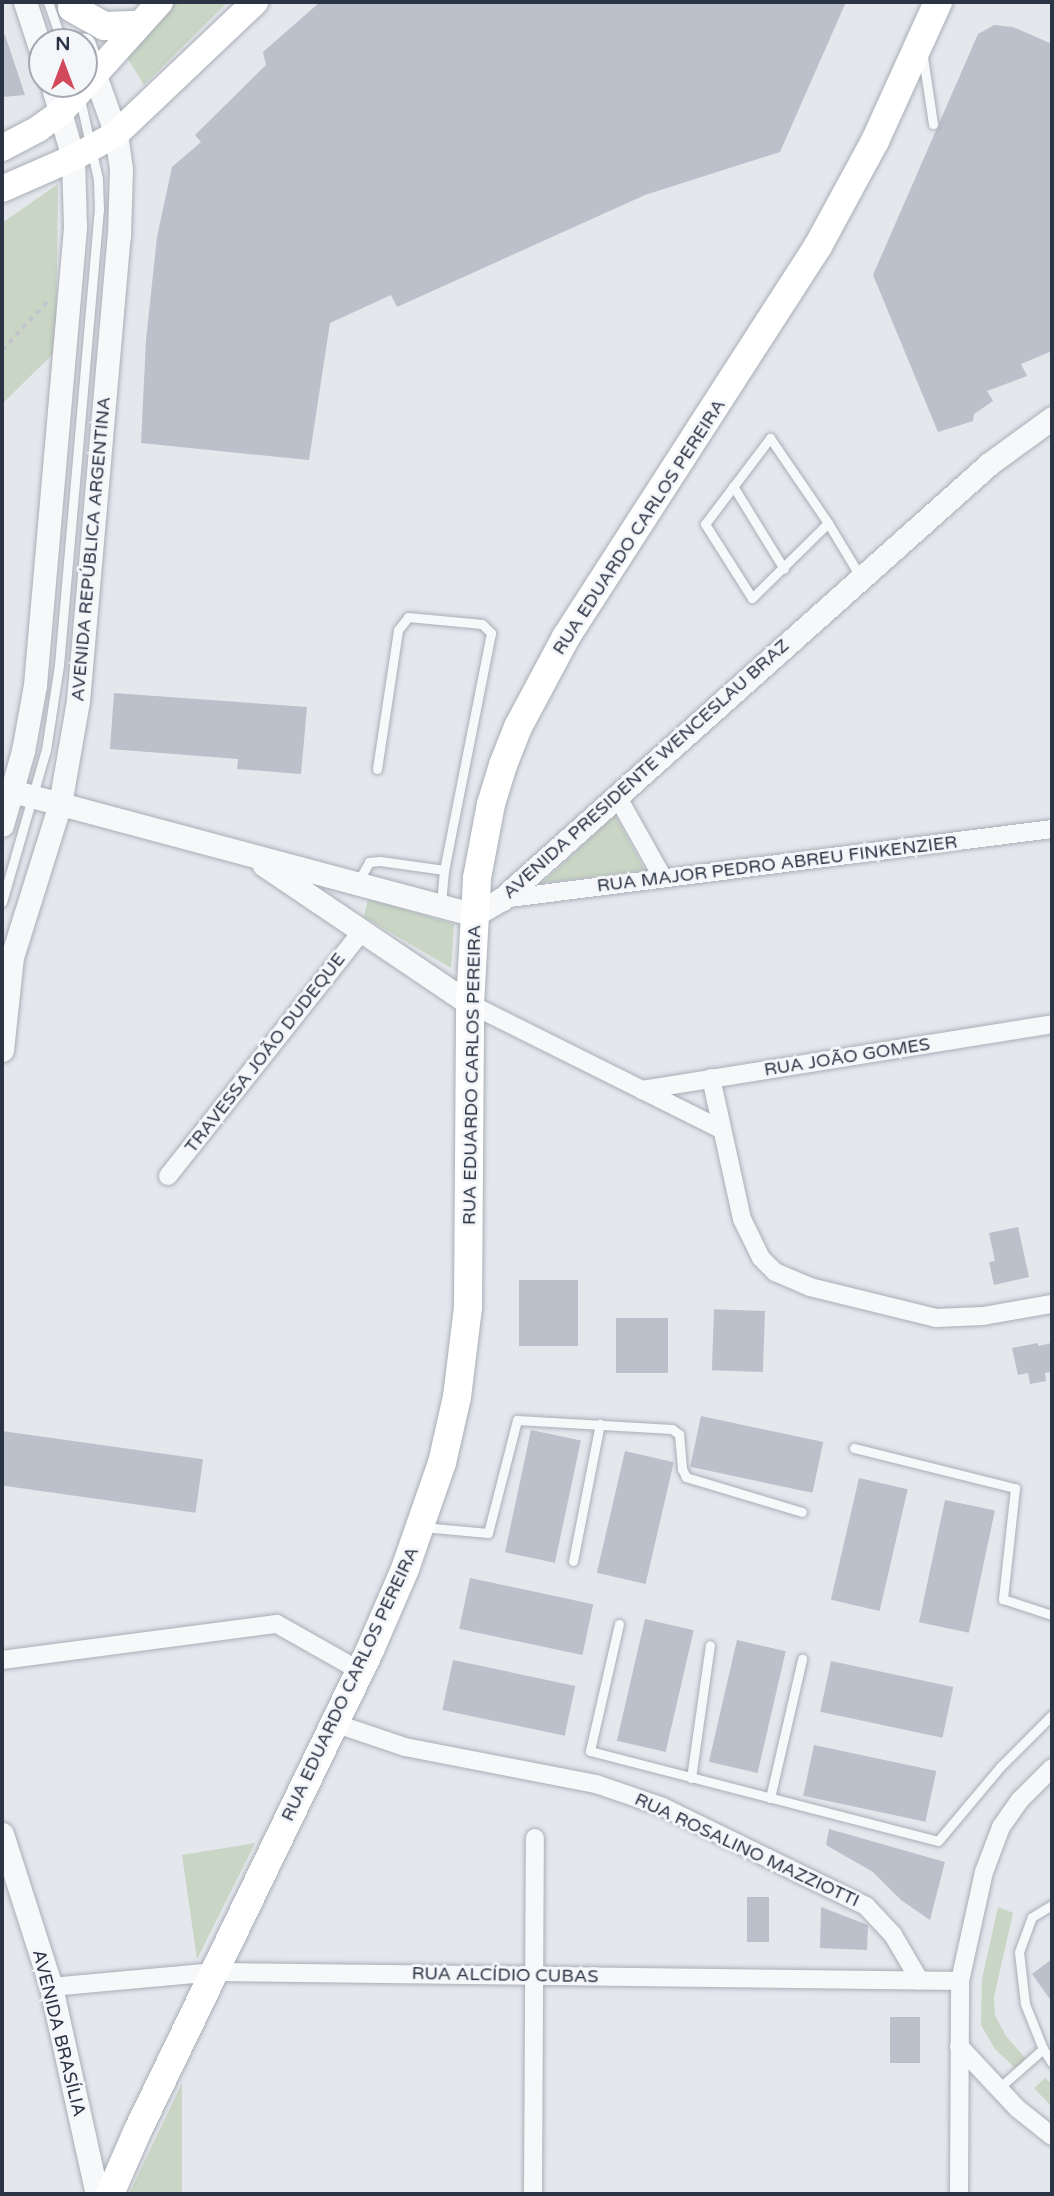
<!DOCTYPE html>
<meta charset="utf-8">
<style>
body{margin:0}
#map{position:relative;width:1054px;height:2196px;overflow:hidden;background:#e4e7ec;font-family:"Varela Round",sans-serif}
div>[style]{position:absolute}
.green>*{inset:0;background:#c9d6c5}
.building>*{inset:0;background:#bbc0ca;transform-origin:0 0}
.path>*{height:3.5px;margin-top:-1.75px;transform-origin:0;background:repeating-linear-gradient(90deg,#c2c5cb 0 5px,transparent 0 10px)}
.roads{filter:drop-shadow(0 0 2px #a9aeb7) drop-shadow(0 0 2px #a9aeb7)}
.service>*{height:9px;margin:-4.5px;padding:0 4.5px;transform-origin:4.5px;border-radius:4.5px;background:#f7f8fa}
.minor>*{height:18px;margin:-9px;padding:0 9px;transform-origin:9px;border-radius:9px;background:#f7f8fa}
.tertiary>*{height:23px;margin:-11.5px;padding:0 11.5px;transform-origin:11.5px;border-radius:11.5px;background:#f7f8fa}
.secondary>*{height:26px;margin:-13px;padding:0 13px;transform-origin:13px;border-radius:13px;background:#fff}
.primary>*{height:28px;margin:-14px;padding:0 14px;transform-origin:14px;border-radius:14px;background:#fff}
span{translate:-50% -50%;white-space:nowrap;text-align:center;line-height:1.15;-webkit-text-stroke:6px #f4f6f9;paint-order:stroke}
.street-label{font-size:18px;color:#2b3445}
.frame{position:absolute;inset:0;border:4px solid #2b3445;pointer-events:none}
.north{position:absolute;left:28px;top:28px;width:70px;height:70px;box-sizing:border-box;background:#f4f6f9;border:2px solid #a4a8b1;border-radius:50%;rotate:0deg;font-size:19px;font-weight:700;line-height:28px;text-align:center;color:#2b3445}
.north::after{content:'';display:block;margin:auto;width:24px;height:32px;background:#d1495b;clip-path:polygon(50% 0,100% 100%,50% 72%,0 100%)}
</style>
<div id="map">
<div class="green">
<i style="clip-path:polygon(176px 2px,228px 2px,144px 85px,125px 54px)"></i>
<i style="clip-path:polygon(58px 184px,56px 351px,2px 404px,2px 223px)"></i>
<i style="clip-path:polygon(615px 815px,645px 870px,542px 883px)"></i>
<i style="clip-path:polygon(368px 899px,454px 924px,451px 968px,364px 917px)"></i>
<i style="clip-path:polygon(255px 1843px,197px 1959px,182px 1855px)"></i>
<i style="clip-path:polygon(998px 1907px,1013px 1913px,994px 1997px,995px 2015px,1006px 2036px,1026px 2059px,1015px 2068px,995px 2049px,981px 2025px,982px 1979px)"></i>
<i style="clip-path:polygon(1045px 2078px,1052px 2084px,1052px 2107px,1034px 2088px)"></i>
<i style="clip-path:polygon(182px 2083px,182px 2194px,129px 2194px)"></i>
</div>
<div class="building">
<i style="clip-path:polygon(320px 2px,846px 2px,780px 152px,645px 195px,397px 307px,391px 295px,330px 323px,309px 460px,141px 443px,146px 340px,157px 237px,172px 167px,201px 142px,195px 135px,266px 65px,263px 52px)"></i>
<i style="clip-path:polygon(994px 25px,1013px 27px,1052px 44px,1052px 351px,1021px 364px,1027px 376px,987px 391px,993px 401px,974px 414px,973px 421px,938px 432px,873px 275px,978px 34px)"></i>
<i style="clip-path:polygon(5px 35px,25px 95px,2px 97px,2px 36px)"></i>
<i style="clip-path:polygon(114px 693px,307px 707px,301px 774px,237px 769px,238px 759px,110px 749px)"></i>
<i style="clip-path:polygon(1018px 1227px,1029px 1277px,994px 1285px,989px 1262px,995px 1261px,989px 1233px)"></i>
<i style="left:519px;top:1280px;width:59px;height:66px"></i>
<i style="left:765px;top:1311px;width:61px;height:51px;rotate:92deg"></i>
<i style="left:616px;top:1318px;width:52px;height:55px"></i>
<i style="clip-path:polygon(1038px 1343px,1038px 1346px,1052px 1343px,1052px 1372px,1045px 1373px,1046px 1381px,1030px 1384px,1028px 1373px,1018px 1375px,1012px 1348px)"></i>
<i style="left:701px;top:1416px;width:125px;height:52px;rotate:12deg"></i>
<i style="left:531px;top:1430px;width:51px;height:125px;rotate:12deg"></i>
<i style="left:2px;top:1431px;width:203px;height:54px;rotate:8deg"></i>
<i style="left:625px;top:1451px;width:50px;height:125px;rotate:13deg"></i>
<i style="left:859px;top:1478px;width:50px;height:125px;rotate:13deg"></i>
<i style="left:945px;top:1500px;width:51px;height:125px;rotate:12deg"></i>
<i style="left:470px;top:1578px;width:126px;height:52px;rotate:12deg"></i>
<i style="left:645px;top:1619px;width:50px;height:125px;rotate:13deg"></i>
<i style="left:737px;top:1640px;width:50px;height:125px;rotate:13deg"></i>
<i style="left:453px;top:1660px;width:125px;height:51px;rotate:12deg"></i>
<i style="left:831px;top:1661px;width:125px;height:52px;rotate:12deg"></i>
<i style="left:814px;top:1745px;width:125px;height:52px;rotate:12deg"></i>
<i style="clip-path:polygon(829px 1829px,945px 1862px,930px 1920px,901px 1900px,873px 1872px,826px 1845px)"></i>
<i style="left:747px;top:1897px;width:22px;height:45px"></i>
<i style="clip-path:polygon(821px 1907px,868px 1925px,867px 1950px,820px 1948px)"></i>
<i style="clip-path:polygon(1052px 1959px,1052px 2002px,1032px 1974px)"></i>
<i style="left:890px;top:2017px;width:30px;height:46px"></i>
</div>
<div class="path">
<i style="left:2px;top:350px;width:67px;rotate:-46.8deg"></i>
</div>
<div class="roads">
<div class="service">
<i style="left:48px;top:2px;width:42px;rotate:70.7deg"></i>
<i style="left:923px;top:57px;width:68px;rotate:81.5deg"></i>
<i style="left:733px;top:486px;width:97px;rotate:58.4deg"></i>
<i style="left:828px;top:523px;width:107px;rotate:135.4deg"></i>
<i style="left:752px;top:598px;width:88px;rotate:-122.4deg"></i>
<i style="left:705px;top:524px;width:108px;rotate:-52.9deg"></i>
<i style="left:770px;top:438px;width:103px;rotate:55.7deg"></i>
<i style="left:828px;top:523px;width:62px;rotate:58.9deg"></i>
<i style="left:377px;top:769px;width:141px;rotate:-81.4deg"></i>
<i style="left:398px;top:630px;width:16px;rotate:-52deg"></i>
<i style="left:408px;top:617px;width:74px;rotate:5.4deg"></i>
<i style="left:482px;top:624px;width:13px;rotate:45deg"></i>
<i style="left:491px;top:633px;width:242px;rotate:101.2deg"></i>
<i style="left:444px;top:870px;width:34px;rotate:95deg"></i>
<i style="left:358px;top:882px;width:23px;rotate:-61deg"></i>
<i style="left:369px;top:862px;width:11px;rotate:-5deg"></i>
<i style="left:380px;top:861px;width:65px;rotate:8deg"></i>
<i style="left:2px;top:902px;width:158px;rotate:-73.9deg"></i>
<i style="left:46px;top:750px;width:86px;rotate:-81.3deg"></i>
<i style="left:59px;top:665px;width:457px;rotate:-85deg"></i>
<i style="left:99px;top:210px;width:31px;rotate:-92deg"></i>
<i style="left:98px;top:179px;width:82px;rotate:-102.7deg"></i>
<i style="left:854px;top:1448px;width:166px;rotate:14deg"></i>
<i style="left:1015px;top:1488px;width:112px;rotate:96.2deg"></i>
<i style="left:1003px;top:1599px;width:52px;rotate:18.1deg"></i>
<i style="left:423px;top:1527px;width:65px;rotate:5.3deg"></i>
<i style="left:488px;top:1533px;width:117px;rotate:-75.6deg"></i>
<i style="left:517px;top:1420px;width:155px;rotate:3.3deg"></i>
<i style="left:672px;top:1429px;width:9px;rotate:36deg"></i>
<i style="left:679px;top:1434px;width:35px;rotate:85deg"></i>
<i style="left:682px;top:1469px;width:9px;rotate:63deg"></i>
<i style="left:686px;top:1477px;width:121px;rotate:16.8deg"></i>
<i style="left:573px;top:1561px;width:140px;rotate:-78.9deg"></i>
<i style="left:619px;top:1624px;width:130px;rotate:102.9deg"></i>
<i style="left:590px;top:1751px;width:359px;rotate:14.5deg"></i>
<i style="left:938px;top:1841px;width:97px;rotate:-50deg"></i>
<i style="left:1000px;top:1767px;width:74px;rotate:-45deg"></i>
<i style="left:691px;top:1778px;width:134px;rotate:-81.9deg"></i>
<i style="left:770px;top:1798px;width:143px;rotate:-77deg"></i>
<i style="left:1043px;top:2049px;width:17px;rotate:57deg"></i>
<i style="left:999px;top:2088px;width:59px;rotate:-41.6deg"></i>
<i style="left:1043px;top:2049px;width:48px;rotate:-111.8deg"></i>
<i style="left:1025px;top:2004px;width:52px;rotate:-96.6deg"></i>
<i style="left:1019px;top:1952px;width:37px;rotate:-70deg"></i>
<i style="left:1032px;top:1917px;width:23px;rotate:-31deg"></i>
</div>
<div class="minor">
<i style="left:617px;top:796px;width:94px;rotate:60.7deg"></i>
<i style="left:502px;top:899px;width:554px;rotate:-7.25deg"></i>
<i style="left:470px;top:1004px;width:280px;rotate:26.5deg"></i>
<i style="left:711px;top:1078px;width:144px;rotate:77.6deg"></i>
<i style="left:742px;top:1219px;width:43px;rotate:64deg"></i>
<i style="left:761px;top:1258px;width:20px;rotate:45deg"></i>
<i style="left:775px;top:1272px;width:38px;rotate:23deg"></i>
<i style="left:810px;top:1287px;width:130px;rotate:13.8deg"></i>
<i style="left:936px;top:1318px;width:47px;rotate:-2.4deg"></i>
<i style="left:983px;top:1316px;width:70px;rotate:-9.9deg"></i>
<i style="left:642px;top:1090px;width:415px;rotate:-9.1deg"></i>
<i style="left:168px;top:1176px;width:313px;rotate:-51.6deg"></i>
<i style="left:2px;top:1660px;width:277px;rotate:-7.5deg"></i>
<i style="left:277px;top:1624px;width:95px;rotate:29.5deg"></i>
<i style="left:334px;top:1723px;width:75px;rotate:18.7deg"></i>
<i style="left:405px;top:1747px;width:195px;rotate:11deg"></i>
<i style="left:596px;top:1784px;width:71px;rotate:18.9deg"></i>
<i style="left:663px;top:1807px;width:226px;rotate:26deg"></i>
<i style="left:866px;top:1906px;width:40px;rotate:47deg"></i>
<i style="left:893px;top:1935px;width:53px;rotate:59.6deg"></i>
<i style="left:51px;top:1987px;width:165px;rotate:-5.2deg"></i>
<i style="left:215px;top:1972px;width:745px;rotate:0.69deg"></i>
<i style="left:959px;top:2046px;width:86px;rotate:46.9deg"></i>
<i style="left:1018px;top:2109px;width:43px;rotate:38.5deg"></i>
<i style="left:533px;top:2194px;width:356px;rotate:-89.7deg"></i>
<i style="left:959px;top:2194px;width:213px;rotate:-89.7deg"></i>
<i style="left:960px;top:1981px;width:112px;rotate:-77.6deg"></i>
<i style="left:984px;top:1872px;width:48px;rotate:-69.3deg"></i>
<i style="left:1001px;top:1827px;width:33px;rotate:-55deg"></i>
<i style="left:1020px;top:1800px;width:45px;rotate:-45deg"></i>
</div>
<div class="tertiary">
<i style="left:25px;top:2px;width:55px;rotate:71.9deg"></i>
<i style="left:12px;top:791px;width:478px;rotate:15deg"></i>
<i style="left:474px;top:915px;width:32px;rotate:-30deg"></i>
<i style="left:502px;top:899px;width:653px;rotate:-41.77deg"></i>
<i style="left:989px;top:464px;width:78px;rotate:-36.1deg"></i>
<i style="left:2px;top:825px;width:77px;rotate:-74.2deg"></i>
<i style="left:23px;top:751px;width:67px;rotate:-79.7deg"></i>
<i style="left:35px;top:685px;width:461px;rotate:-85deg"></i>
<i style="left:75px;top:226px;width:68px;rotate:-91.7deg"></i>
<i style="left:73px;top:158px;width:77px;rotate:-105.8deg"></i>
<i style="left:264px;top:865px;width:249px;rotate:34deg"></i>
<i style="left:2px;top:1050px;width:94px;rotate:-83.9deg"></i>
<i style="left:12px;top:957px;width:160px;rotate:-72.6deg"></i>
<i style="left:60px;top:804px;width:105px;rotate:-80.1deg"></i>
<i style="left:78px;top:701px;width:467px;rotate:-85deg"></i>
<i style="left:119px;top:236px;width:67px;rotate:-88.3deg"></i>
<i style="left:121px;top:169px;width:35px;rotate:-98deg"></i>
<i style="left:116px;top:134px;width:95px;rotate:-109.8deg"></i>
<i style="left:2px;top:1834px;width:161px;rotate:72.2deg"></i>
<i style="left:51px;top:1987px;width:212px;rotate:77.5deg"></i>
</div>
<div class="secondary">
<i style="left:2px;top:148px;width:41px;rotate:-27.8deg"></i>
<i style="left:38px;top:129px;width:29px;rotate:-36deg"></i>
<i style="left:61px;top:112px;width:148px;rotate:-48deg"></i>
<i style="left:2px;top:189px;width:77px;rotate:-23.6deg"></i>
<i style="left:73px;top:158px;width:49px;rotate:-29.2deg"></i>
<i style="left:116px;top:134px;width:192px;rotate:-43.5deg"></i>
</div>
<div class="primary">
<i style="left:72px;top:8px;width:37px;rotate:29deg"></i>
<i style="left:104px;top:26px;width:33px;rotate:-2deg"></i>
<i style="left:110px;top:2194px;width:70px;rotate:-66.4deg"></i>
<i style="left:138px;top:2130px;width:533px;rotate:-64.2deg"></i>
<i style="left:370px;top:1650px;width:88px;rotate:-66.6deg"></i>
<i style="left:405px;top:1569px;width:112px;rotate:-70.8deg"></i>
<i style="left:442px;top:1463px;width:68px;rotate:-77.2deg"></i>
<i style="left:457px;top:1397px;width:91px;rotate:-83deg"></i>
<i style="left:468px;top:1307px;width:303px;rotate:-89.6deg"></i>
<i style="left:470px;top:1004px;width:126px;rotate:-86.8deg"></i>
<i style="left:477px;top:878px;width:75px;rotate:-79.3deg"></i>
<i style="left:491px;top:804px;width:41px;rotate:-72.9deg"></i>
<i style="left:503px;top:765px;width:41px;rotate:-68.5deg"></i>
<i style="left:518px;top:727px;width:102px;rotate:-61.9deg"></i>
<i style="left:566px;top:637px;width:465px;rotate:-57.2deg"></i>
<i style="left:818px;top:246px;width:119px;rotate:-61.5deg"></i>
<i style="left:875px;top:141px;width:153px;rotate:-65.6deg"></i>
</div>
</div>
<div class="street-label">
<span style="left:639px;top:527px;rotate:-57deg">RUA EDUARDO CARLOS PEREIRA</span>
<span style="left:91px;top:549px;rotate:-85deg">AVENIDA REPÚBLICA ARGENTINA</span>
<span style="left:646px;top:769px;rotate:-42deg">AVENIDA PRESIDENTE WENCESLAU BRAZ</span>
<span style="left:777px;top:864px;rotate:-7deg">RUA MAJOR PEDRO ABREU FINKENZIER</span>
<span style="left:265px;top:1053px;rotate:-52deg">TRAVESSA JOÃO DUDEQUE</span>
<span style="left:847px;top:1057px;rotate:-9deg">RUA JOÃO GOMES</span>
<span style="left:472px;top:1075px;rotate:-89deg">RUA EDUARDO CARLOS PEREIRA</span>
<span style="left:350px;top:1684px;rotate:-65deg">RUA EDUARDO CARLOS PEREIRA</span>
<span style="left:747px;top:1850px;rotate:25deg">RUA ROSALINO MAZZIOTTI</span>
<span style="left:505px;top:1975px;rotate:1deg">RUA ALCÍDIO CUBAS</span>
<span style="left:59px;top:2033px;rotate:76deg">AVENIDA BRASÍLIA</span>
</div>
<div class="frame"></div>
<div class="north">N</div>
</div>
